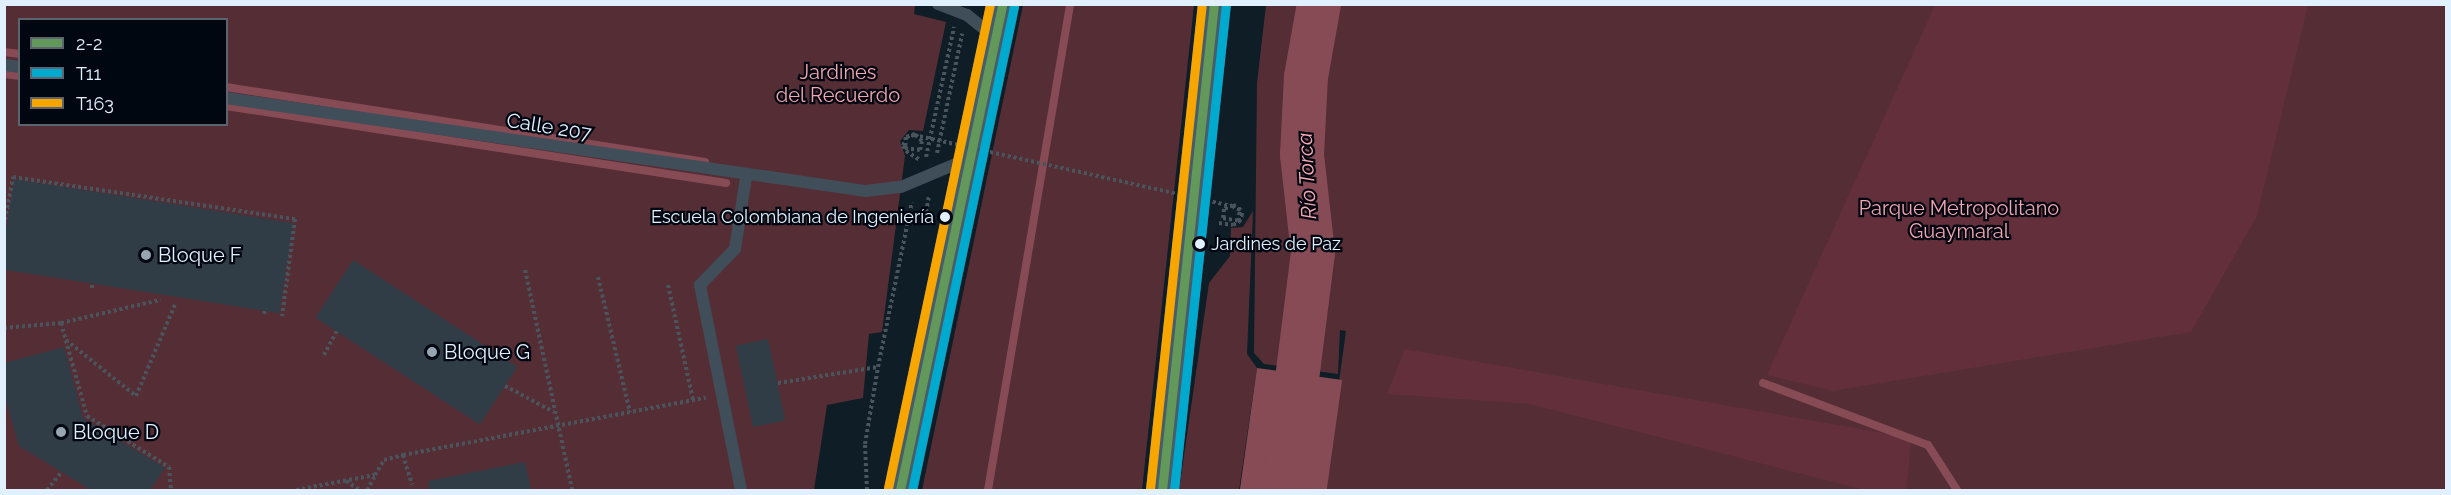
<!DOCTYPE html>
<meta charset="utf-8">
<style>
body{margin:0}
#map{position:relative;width:2451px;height:495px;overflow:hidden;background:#0e1d26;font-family:Raleway,sans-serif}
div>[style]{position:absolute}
.green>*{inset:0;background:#552d35}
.forest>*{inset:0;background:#632f3a}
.water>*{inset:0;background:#874b56;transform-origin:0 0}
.stream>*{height:8px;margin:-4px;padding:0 4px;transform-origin:4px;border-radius:4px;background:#874b56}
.river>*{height:44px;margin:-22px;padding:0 22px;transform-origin:22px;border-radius:22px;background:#874b56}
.building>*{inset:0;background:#313d46;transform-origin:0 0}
.path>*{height:4px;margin-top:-2px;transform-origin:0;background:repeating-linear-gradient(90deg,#4a545d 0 3px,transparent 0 6px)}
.lane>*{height:12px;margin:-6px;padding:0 6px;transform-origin:6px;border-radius:6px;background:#404e59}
.highway>*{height:33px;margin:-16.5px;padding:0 16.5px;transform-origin:16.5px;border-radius:16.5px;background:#485d6c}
.path-bridge>*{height:4px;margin-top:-2px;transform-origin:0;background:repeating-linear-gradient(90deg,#4a545d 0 3px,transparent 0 6px)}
.bus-1>*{height:9px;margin:-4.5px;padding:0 4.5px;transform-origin:4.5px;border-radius:4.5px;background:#62985a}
.bus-2>*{height:9px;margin:-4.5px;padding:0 4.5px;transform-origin:4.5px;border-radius:4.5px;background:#00a9ce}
.bus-3>*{height:9px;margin:-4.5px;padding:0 4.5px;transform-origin:4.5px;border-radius:4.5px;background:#f7a600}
.dots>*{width:16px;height:16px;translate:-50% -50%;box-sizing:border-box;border:3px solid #010710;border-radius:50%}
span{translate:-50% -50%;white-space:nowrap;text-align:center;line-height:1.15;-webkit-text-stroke:4.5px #010710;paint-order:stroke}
.bus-label{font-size:18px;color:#e1f0fe}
.right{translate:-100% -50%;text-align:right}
.left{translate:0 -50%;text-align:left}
.park-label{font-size:20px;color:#f4a4af}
.street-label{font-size:20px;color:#e1f0fe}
.poi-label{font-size:20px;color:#e1f0fe}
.water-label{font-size:21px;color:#faaab4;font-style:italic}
.frame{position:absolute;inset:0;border:6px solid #e1f0fe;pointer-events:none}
.legend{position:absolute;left:18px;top:18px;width:210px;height:108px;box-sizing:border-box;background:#010710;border:2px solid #5b646f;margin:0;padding:8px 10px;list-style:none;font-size:18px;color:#e1f0fe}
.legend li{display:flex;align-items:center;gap:12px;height:30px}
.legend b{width:30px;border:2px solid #5b646f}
</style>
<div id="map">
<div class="green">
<i style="clip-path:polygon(evenodd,4px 5px,915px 5px,914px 14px,946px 22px,923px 131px,909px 130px,900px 141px,905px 156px,882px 332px,869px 334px,863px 398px,827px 405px,814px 490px,5px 490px,4px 5px,20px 20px,226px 20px,226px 124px,20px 124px,20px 20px)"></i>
<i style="clip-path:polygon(1023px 5px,1194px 5px,1142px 490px,922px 490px)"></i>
<i style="clip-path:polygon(1266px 5px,2446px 5px,2446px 490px,1324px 490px,1346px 331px,1340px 330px,1338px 374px,1264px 364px,1254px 353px,1257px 83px)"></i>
<i style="clip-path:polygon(1253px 211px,1247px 354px,1257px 368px,1239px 490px,1179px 490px,1209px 283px,1230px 256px,1231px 228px,1243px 227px)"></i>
</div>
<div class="forest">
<i style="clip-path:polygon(1935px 5px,2308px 5px,2257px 216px,2191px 332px,1833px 391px,1767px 375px)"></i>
<i style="clip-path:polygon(1405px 349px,1912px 438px,1906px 490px,1865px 490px,1530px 404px,1387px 394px)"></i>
</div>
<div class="water">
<i style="left:1257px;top:368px;width:86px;height:123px;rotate:8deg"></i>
</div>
<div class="stream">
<i style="left:4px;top:52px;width:16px;rotate:7deg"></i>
<i style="left:4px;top:74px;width:16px;rotate:7deg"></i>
<i style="left:226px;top:87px;width:485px;rotate:8.9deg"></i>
<i style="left:226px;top:106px;width:506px;rotate:8.75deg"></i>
<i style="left:1763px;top:383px;width:176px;rotate:20.6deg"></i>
<i style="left:1928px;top:445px;width:54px;rotate:57.2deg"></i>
<i style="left:988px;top:490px;width:493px;rotate:-80.4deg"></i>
</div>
<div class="river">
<i style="left:1283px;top:490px;width:239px;rotate:-82.8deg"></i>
<i style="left:1313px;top:253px;width:99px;rotate:-96.4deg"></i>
<i style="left:1302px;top:155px;width:78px;rotate:-87.1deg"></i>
<i style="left:1306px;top:77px;width:74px;rotate:-79.9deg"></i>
</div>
<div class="building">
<i style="left:14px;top:179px;width:283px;height:91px;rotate:9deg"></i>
<i style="left:353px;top:260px;width:196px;height:69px;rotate:33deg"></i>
<i style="left:768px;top:339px;width:83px;height:33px;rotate:78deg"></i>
<i style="clip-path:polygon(64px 347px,83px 418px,165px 468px,150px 490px,91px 490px,19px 446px,4px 394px,4px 363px)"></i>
<i style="clip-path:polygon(525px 462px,531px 490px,429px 490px,428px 481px)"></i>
</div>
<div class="path">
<i style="left:914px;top:135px;width:8px;rotate:166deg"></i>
<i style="left:906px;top:137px;width:11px;rotate:95deg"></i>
<i style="left:905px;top:148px;width:15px;rotate:8deg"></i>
<i style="left:920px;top:150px;width:9px;rotate:-77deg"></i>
<i style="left:922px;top:141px;width:10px;rotate:-135deg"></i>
<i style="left:915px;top:134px;width:9px;rotate:162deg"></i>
<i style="left:906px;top:137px;width:9px;rotate:108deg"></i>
<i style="left:903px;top:146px;width:6px;rotate:59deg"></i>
<i style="left:906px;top:151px;width:17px;rotate:33deg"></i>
<i style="left:937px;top:153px;width:122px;rotate:-78.1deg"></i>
<i style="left:926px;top:157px;width:133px;rotate:-77.8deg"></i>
<i style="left:1219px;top:223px;width:14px;rotate:8deg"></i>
<i style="left:1233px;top:225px;width:7px;rotate:-27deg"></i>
<i style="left:1239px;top:222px;width:7px;rotate:-63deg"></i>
<i style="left:1242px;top:216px;width:6px;rotate:-99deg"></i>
<i style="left:1241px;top:210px;width:6px;rotate:-141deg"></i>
<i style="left:1236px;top:206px;width:3px;rotate:-162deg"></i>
<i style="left:1233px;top:205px;width:10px;rotate:156deg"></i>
<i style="left:1224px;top:209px;width:9px;rotate:96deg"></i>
<i style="left:1223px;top:218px;width:15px;rotate:11deg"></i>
<i style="left:1238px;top:221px;width:11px;rotate:-80deg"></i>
<i style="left:1240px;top:210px;width:9px;rotate:-153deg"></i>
<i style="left:924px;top:224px;width:29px;rotate:-80deg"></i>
<i style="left:4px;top:226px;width:50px;rotate:-79.6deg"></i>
<i style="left:13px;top:177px;width:285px;rotate:8.5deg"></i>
<i style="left:295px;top:219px;width:98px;rotate:97.6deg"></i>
<i style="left:525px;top:270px;width:225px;rotate:77.9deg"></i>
<i style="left:598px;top:277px;width:139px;rotate:76.7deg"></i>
<i style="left:668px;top:285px;width:118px;rotate:77.7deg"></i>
<i style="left:92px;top:288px;width:6px;rotate:-90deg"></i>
<i style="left:264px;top:314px;width:6px;rotate:-72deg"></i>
<i style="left:61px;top:323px;width:97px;rotate:74.4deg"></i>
<i style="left:87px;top:416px;width:97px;rotate:31.9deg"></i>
<i style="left:169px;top:467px;width:23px;rotate:85deg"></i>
<i style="left:4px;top:328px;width:57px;rotate:-5deg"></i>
<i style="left:61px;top:323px;width:102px;rotate:-13.1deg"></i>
<i style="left:66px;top:340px;width:90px;rotate:38.7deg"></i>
<i style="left:136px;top:396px;width:102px;rotate:-66.9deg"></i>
<i style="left:324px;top:355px;width:27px;rotate:-62deg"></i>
<i style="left:778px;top:383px;width:101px;rotate:-9.1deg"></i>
<i style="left:878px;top:367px;width:168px;rotate:-78.4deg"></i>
<i style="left:505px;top:386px;width:55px;rotate:28deg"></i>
<i style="left:403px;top:455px;width:31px;rotate:73deg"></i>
<i style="left:346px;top:481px;width:17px;rotate:33deg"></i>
<i style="left:47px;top:490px;width:22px;rotate:-51deg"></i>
<i style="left:296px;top:490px;width:80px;rotate:-10.8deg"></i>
<i style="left:375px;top:475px;width:17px;rotate:-59deg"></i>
<i style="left:384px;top:460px;width:20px;rotate:-15deg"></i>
<i style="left:403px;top:455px;width:308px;rotate:-10.7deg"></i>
<i style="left:367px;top:490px;width:16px;rotate:-60deg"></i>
<i style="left:867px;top:490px;width:46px;rotate:-92.5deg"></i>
<i style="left:865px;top:444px;width:78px;rotate:-80.4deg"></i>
</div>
<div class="lane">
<i style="left:938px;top:4px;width:31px;rotate:21deg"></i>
<i style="left:967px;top:15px;width:33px;rotate:39deg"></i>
<i style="left:4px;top:65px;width:16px;rotate:7deg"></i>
<i style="left:226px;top:98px;width:647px;rotate:8.27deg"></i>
<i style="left:866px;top:191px;width:35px;rotate:-7deg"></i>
<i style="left:901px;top:187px;width:67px;rotate:-22.8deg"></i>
<i style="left:741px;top:490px;width:209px;rotate:-101.3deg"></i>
<i style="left:700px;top:285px;width:50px;rotate:-45.8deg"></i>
<i style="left:735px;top:249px;width:73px;rotate:-81.3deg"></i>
</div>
<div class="highway">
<i style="left:900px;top:490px;width:497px;rotate:-78.1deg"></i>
<i style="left:1162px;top:490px;width:489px;rotate:-83.9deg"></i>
</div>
<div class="path-bridge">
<i style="left:914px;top:135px;width:326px;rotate:12.6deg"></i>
</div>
<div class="bus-1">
<i style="left:900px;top:490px;width:497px;rotate:-78.1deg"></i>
<i style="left:1162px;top:490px;width:489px;rotate:-83.9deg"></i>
</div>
<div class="bus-2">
<i style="left:912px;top:490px;width:495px;rotate:-78.1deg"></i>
<i style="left:1174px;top:490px;width:488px;rotate:-83.9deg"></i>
</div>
<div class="bus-3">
<i style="left:888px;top:488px;width:495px;rotate:-78.1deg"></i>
<i style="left:1150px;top:489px;width:488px;rotate:-83.9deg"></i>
</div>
<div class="dots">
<i style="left:945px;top:217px;background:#e1f0fe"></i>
<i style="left:1200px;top:244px;background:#e1f0fe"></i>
<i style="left:146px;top:255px;background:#97a6b2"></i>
<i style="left:432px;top:352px;background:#97a6b2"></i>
<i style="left:61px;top:432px;background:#97a6b2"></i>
</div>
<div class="bus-label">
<span class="right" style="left:934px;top:217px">Escuela Colombiana de Ingeniería</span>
<span class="left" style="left:1211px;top:244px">Jardines de Paz</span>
</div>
<div class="park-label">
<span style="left:838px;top:84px">Jardines<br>del Recuerdo</span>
<span style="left:1959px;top:220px">Parque Metropolitano<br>Guaymaral</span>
</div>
<div class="street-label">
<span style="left:549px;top:127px;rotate:9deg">Calle 207</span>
</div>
<div class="poi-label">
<span class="left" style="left:158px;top:255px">Bloque F</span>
<span class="left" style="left:444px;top:352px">Bloque G</span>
<span class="left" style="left:73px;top:432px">Bloque D</span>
</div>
<div class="water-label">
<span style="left:1307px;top:176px;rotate:-93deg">Río Torca</span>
</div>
<div class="frame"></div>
<ul class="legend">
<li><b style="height:8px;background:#62985a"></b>2-2</li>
<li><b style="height:8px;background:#00a9ce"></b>T11</li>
<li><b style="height:8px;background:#f7a600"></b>T163</li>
</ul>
</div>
